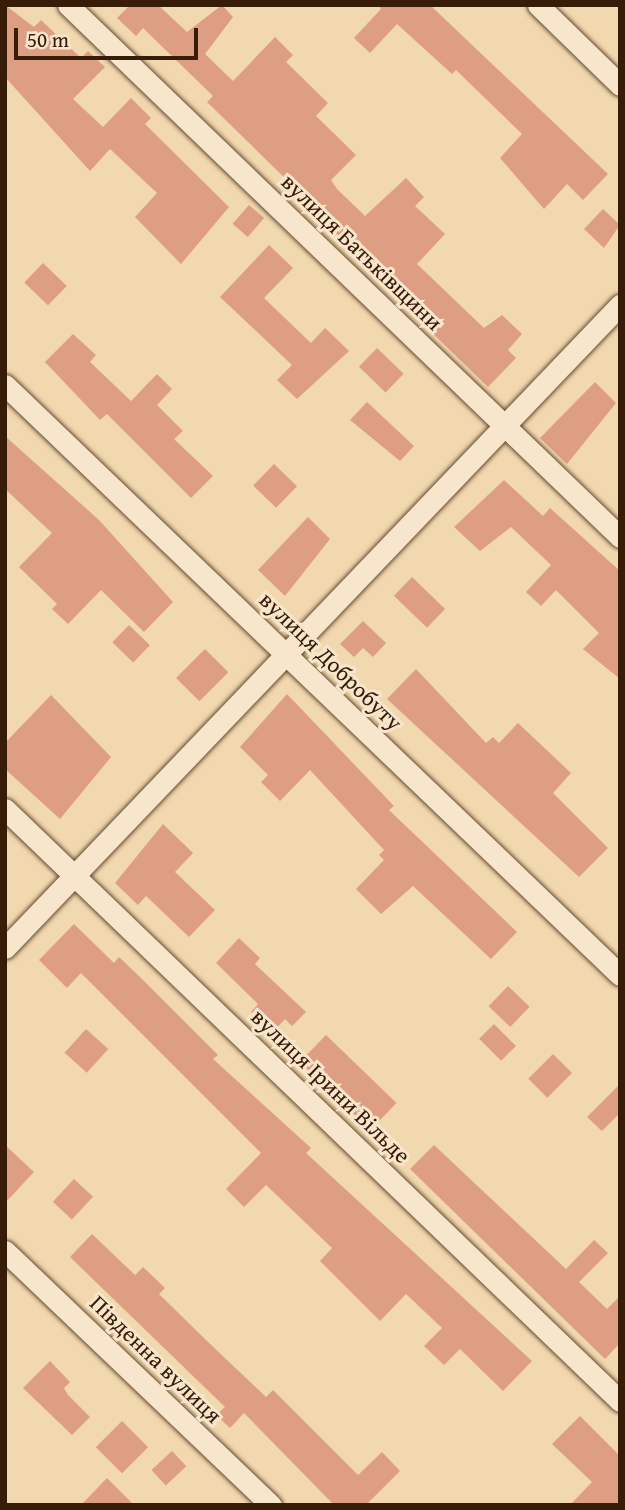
<!DOCTYPE html>
<meta charset="utf-8">
<style>
body{margin:0}
#map{position:relative;width:625px;height:1510px;overflow:hidden;background:#f2d8af;font-family:"Gentium Book Plus",serif}
div>[style]{position:absolute}
.building>*{inset:0;background:#dd9e83;transform-origin:0 0}
.roads{filter:drop-shadow(0 0 2px #664b32) drop-shadow(0 0 2px #664b32)}
.street>*{height:21px;margin:-10.5px;padding:0 10.5px;transform-origin:10.5px;border-radius:10.5px;background:#f7e6cb}
span{translate:-50% -50%;white-space:nowrap;text-align:center;line-height:1.15;-webkit-text-stroke:6px #f7e6cb;paint-order:stroke}
.street-label{font-size:23px;color:#371c08}
.frame{position:absolute;inset:0;border:7px solid #371c08;pointer-events:none}
.scale{position:absolute;left:14px;top:28px;width:184px;height:32px;box-sizing:border-box;border:4px solid #371c08;border-top:0;padding-left:9px;font-size:21px;line-height:24px;white-space:nowrap;color:#371c08;-webkit-text-stroke:5px #f7e6cb;paint-order:stroke}
</style>
<div id="map">
<div class="building">
<i style="clip-path:polygon(5px 5px,34px 27px,41px 20px,81px 58px,88px 51px,105px 67px,73px 99px,103px 127px,131px 98px,151px 118px,145px 124px,229px 207px,181px 264px,135px 217px,157px 193px,110px 149px,90px 171px,5px 77px)"></i>
<i style="clip-path:polygon(130px 5px,158px 5px,187px 32px,222px 5px,233px 17px,205px 54px,233px 81px,275px 37px,293px 55px,286px 62px,328px 103px,316px 116px,356px 155px,331px 180px,337px 189px,365px 216px,406px 178px,424px 197px,415px 206px,445px 234px,417px 264px,484px 328px,502px 315px,522px 334px,508px 350px,516px 358px,488px 387px,285px 190px,291px 184px,207px 102px,213px 96px,143px 28px,136px 36px,117px 18px)"></i>
<i style="clip-path:polygon(378px 5px,430px 5px,608px 174px,583px 200px,567px 184px,544px 209px,500px 158px,522px 134px,456px 70px,452px 74px,397px 24px,370px 53px,354px 38px,381px 9px)"></i>
<i style="left:249px;top:205px;width:20px;height:25px;rotate:41deg"></i>
<i style="clip-path:polygon(603px 209px,620px 225px,604px 248px,584px 229px)"></i>
<i style="clip-path:polygon(269px 245px,293px 268px,264px 298px,311px 343px,325px 328px,349px 351px,297px 399px,277px 380px,292px 365px,220px 297px)"></i>
<i style="left:43px;top:263px;width:33px;height:27px;rotate:44deg"></i>
<i style="clip-path:polygon(73px 334px,96px 355px,90px 362px,131px 401px,157px 374px,172px 389px,157px 405px,183px 431px,174px 439px,213px 476px,191px 498px,107px 414px,100px 420px,45px 362px)"></i>
<i style="left:377px;top:348px;width:37px;height:26px;rotate:44deg"></i>
<i style="clip-path:polygon(595px 382px,616px 403px,567px 464px,540px 438px)"></i>
<i style="clip-path:polygon(367px 402px,414px 446px,400px 461px,350px 420px)"></i>
<i style="clip-path:polygon(5px 436px,99px 520px,173px 602px,144px 632px,101px 590px,68px 624px,52px 609px,57px 604px,19px 567px,52px 533px,5px 489px)"></i>
<i style="left:274px;top:464px;width:32px;height:30px;rotate:44deg"></i>
<i style="clip-path:polygon(504px 480px,543px 516px,550px 508px,620px 571px,620px 679px,583px 649px,599px 633px,556px 590px,541px 606px,526px 592px,551px 565px,511px 527px,480px 551px,454px 527px)"></i>
<i style="clip-path:polygon(308px 517px,330px 539px,285px 596px,258px 570px)"></i>
<i style="left:412px;top:577px;width:46px;height:26px;rotate:44deg"></i>
<i style="clip-path:polygon(363px 621px,386px 643px,373px 657px,363px 648px,354px 657px,340px 644px)"></i>
<i style="left:129px;top:625px;width:29px;height:24px;rotate:44deg"></i>
<i style="left:205px;top:649px;width:33px;height:41px;rotate:45deg"></i>
<i style="clip-path:polygon(416px 669px,486px 743px,493px 737px,499px 743px,518px 723px,571px 773px,553px 793px,608px 848px,579px 877px,387px 699px)"></i>
<i style="clip-path:polygon(287px 694px,394px 806px,389px 810px,517px 932px,491px 959px,413px 886px,381px 914px,356px 889px,384px 860px,379px 855px,384px 850px,310px 770px,280px 801px,261px 782px,268px 775px,240px 747px)"></i>
<i style="clip-path:polygon(51px 695px,111px 757px,60px 819px,5px 769px,5px 743px)"></i>
<i style="clip-path:polygon(163px 824px,193px 853px,175px 872px,215px 910px,189px 937px,146px 896px,138px 905px,115px 883px)"></i>
<i style="clip-path:polygon(74px 924px,114px 963px,119px 957px,141px 978px,218px 1055px,213px 1059px,311px 1148px,306px 1153px,532px 1361px,503px 1391px,460px 1349px,444px 1365px,424px 1346px,442px 1328px,406px 1294px,380px 1321px,320px 1261px,332px 1248px,266px 1185px,244px 1207px,226px 1189px,261px 1153px,81px 973px,67px 988px,39px 960px)"></i>
<i style="clip-path:polygon(239px 938px,260px 958px,255px 964px,306px 1012px,292px 1026px,285px 1019px,272px 1033px,251px 1012px,258px 1004px,216px 963px)"></i>
<i style="left:508px;top:986px;width:30px;height:28px;rotate:44deg"></i>
<i style="left:494px;top:1024px;width:31px;height:21px;rotate:45deg"></i>
<i style="left:86px;top:1029px;width:30px;height:32px;rotate:42deg"></i>
<i style="left:326px;top:1035px;width:98px;height:39px;rotate:44deg"></i>
<i style="left:553px;top:1054px;width:27px;height:35px;rotate:45deg"></i>
<i style="clip-path:polygon(620px 1084px,620px 1113px,602px 1131px,587px 1117px)"></i>
<i style="clip-path:polygon(5px 1145px,34px 1172px,5px 1203px)"></i>
<i style="clip-path:polygon(434px 1145px,566px 1269px,594px 1240px,608px 1253px,579px 1282px,607px 1309px,620px 1296px,620px 1343px,605px 1359px,410px 1169px)"></i>
<i style="left:74px;top:1179px;width:26px;height:31px;rotate:43deg"></i>
<i style="clip-path:polygon(92px 1234px,135px 1275px,143px 1267px,165px 1288px,159px 1294px,207px 1341px,266px 1397px,273px 1390px,358px 1475px,382px 1452px,400px 1471px,366px 1505px,334px 1505px,244px 1413px,230px 1428px,216px 1415px,225px 1407px,70px 1257px)"></i>
<i style="clip-path:polygon(50px 1361px,70px 1382px,64px 1388px,68px 1395px,90px 1417px,72px 1435px,23px 1388px)"></i>
<i style="clip-path:polygon(580px 1416px,620px 1456px,620px 1505px,570px 1505px,592px 1482px,552px 1444px)"></i>
<i style="left:122px;top:1421px;width:37px;height:37px;rotate:45deg"></i>
<i style="left:172px;top:1451px;width:21px;height:28px;rotate:47deg"></i>
<i style="clip-path:polygon(107px 1478px,134px 1505px,81px 1505px)"></i>
</div>
<div class="roads">
<div class="street">
<i style="left:68px;top:5px;width:767px;rotate:43.94deg"></i>
<i style="left:538px;top:5px;width:115px;rotate:44.3deg"></i>
<i style="left:5px;top:385px;width:852px;rotate:43.81deg"></i>
<i style="left:5px;top:809px;width:854px;rotate:43.91deg"></i>
<i style="left:5px;top:948px;width:890px;rotate:-46.28deg"></i>
<i style="left:5px;top:1251px;width:368px;rotate:43.7deg"></i>
</div>
</div>
<div class="street-label">
<span style="left:362px;top:252px;rotate:44deg">вулиця Батьківщини</span>
<span style="left:331px;top:661px;rotate:44deg">вулиця Добробуту</span>
<span style="left:331px;top:1086px;rotate:44deg">вулиця Ірини Вільде</span>
<span style="left:156px;top:1359px;rotate:44deg">Південна вулиця</span>
</div>
<div class="frame"></div>
<div class="scale">50 m</div>
</div>
